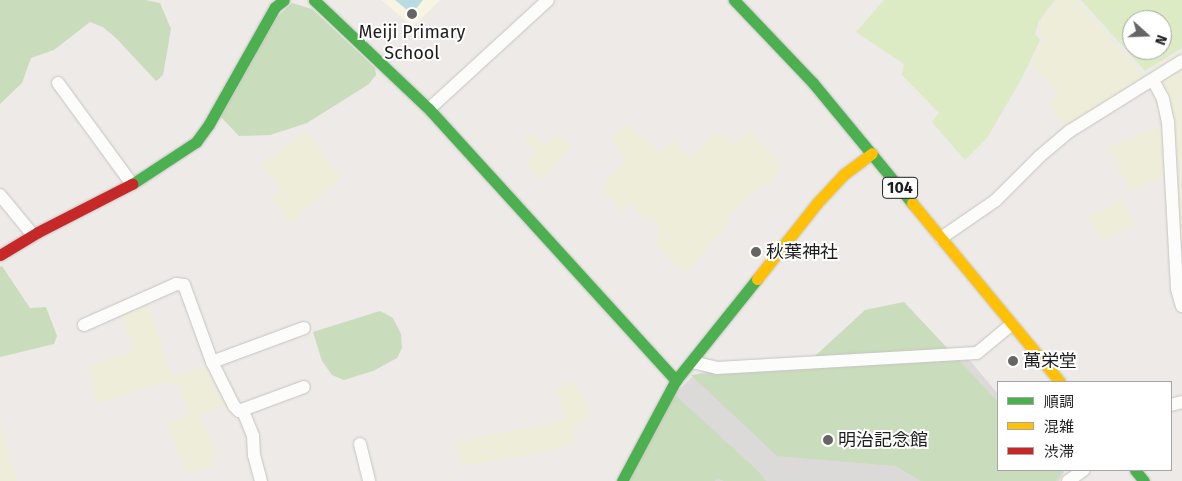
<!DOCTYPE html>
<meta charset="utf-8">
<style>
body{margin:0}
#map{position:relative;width:1182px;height:481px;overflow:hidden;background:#edeae7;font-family:"Fira Sans","Noto Sans JP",sans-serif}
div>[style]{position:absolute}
.education>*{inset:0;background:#f7f4e2}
.religious>*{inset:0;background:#dbdad8}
.farmland>*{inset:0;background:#eeedd9;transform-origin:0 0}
.grass>*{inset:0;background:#dcebc4}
.forest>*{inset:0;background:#c9dcbb}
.water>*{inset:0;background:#b8dce1}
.roads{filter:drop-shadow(0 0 1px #c5c4c3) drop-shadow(0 0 1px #c5c4c3)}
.street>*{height:12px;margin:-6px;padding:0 6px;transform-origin:6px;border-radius:6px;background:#fcfcfb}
.fast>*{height:11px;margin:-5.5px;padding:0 5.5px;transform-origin:5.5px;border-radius:5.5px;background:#4caf50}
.slow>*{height:11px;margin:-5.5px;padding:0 5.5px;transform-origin:5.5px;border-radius:5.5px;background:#ffc107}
.jam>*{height:11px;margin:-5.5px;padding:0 5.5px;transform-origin:5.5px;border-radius:5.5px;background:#c62828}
.dots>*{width:14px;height:14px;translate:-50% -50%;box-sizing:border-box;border:2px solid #fff;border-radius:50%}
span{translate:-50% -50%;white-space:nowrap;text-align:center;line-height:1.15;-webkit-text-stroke:4px #fff;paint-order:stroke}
.shield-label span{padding:1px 4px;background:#fff;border:1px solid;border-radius:4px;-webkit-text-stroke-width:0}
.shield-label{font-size:16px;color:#1e1e1e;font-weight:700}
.poi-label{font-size:18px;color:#1e1e1e}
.left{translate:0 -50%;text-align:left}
.legend{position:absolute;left:997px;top:381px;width:175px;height:90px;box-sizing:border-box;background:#fff;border:1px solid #a5a5a5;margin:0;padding:6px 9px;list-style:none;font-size:15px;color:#1e1e1e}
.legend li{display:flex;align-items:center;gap:10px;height:25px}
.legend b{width:25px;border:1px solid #a5a5a5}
.north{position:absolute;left:1122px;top:10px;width:50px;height:50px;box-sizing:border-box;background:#fff;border:1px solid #a5a5a5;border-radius:50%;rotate:110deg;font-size:14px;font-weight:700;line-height:20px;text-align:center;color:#1e1e1e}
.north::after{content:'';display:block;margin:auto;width:18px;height:22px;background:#666564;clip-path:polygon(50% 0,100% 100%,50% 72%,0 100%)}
</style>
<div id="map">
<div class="education">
<i style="clip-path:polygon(381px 0,440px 0,413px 27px)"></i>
</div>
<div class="religious">
<i style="clip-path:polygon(967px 357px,998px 394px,998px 470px,1063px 470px,1064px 472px,1059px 481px,629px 481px,677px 392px,694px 375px,704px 372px)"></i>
</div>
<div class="farmland">
<i style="clip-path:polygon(1058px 0,1077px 0,1145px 77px,1068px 127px,1065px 126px,1047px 106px,1059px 94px,1031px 64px,1043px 40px,1038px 33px,1040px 23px)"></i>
<i style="clip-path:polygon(1182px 51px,1182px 269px,1167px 97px,1151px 69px)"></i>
<i style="clip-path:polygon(626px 123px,659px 151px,674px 141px,690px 158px,714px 134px,724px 135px,734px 145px,749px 130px,783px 165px,766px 187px,762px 186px,730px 214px,729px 223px,685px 274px,655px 245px,660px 228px,650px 217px,643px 218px,630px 203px,621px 211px,600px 187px,627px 159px,611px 138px)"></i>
<i style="clip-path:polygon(1155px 128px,1164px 132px,1167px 176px,1131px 192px,1108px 147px)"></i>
<i style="clip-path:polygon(306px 130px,341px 178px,291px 223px,272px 198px,281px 189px,260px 165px)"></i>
<i style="clip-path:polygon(533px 133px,545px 145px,556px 135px,571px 145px,542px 181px,526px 166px,535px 153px,524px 142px)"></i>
<i style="left:1123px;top:199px;width:28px;height:38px;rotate:64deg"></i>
<i style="clip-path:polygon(149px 305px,172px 377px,206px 366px,226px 404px,200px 415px,217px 453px,213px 454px,215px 466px,187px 474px,166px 424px,188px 415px,177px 384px,162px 383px,97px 403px,88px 367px,133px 351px,122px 316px)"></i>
<i style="clip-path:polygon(574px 381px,592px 413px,573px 429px,575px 444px,531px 455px,460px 466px,456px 442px,565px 420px,556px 389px)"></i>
<i style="clip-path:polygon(0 422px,18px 481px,0 481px)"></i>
</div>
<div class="grass">
<i style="clip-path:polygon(884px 0,1055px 0,1039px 21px,1035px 34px,1040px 40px,1022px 78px,987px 138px,965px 160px,932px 122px,939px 113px,902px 75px,904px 64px,856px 32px)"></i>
<i style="clip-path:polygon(evenodd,1081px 0,1182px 0,1182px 48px,1145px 71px,1081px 0,1132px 20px,1162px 20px,1162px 50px,1132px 50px,1132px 20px)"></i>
</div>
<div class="forest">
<i style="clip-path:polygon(0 0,145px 0,160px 3px,171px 29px,163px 75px,156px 81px,117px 39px,103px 27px,90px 22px,54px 50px,31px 58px,22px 83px,0 104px)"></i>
<i style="clip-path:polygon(292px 3px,312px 9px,375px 68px,376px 75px,369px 84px,307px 123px,270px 135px,239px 136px,221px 117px,277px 17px)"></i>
<i style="clip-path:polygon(2px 266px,30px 308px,46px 307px,57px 336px,54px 344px,0 357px,0 267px)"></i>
<i style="clip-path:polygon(904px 302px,998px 402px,998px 470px,1064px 470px,1056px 481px,921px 481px,896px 466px,777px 456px,691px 375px,803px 367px,865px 310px)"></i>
<i style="clip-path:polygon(380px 311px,393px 318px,401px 334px,402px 348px,397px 358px,373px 371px,344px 380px,332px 375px,322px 361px,313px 332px)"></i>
<i style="clip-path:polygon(675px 395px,757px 470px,766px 481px,724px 481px,717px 478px,715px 481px,629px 481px)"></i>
</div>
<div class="water">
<i style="clip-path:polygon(395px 0,423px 0,412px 14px)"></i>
</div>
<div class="roads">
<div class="street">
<i style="left:1153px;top:80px;width:21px;rotate:62deg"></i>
<i style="left:1163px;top:99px;width:24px;rotate:78deg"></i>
<i style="left:1168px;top:122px;width:167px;rotate:86.9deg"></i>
<i style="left:1177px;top:289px;width:18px;rotate:74deg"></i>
<i style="left:58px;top:83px;width:125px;rotate:53.8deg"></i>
<i style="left:429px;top:109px;width:161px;rotate:-42.5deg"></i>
<i style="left:0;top:195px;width:52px;rotate:50.5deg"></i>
<i style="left:941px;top:238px;width:67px;rotate:-34.6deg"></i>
<i style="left:996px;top:200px;width:62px;rotate:-45deg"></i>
<i style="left:1040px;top:156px;width:39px;rotate:-40deg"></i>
<i style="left:1070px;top:131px;width:132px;rotate:-32deg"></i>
<i style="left:84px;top:325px;width:101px;rotate:-24deg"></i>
<i style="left:176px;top:284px;width:8px;rotate:7deg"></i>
<i style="left:184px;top:285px;width:82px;rotate:70deg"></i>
<i style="left:212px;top:362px;width:49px;rotate:63.4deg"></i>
<i style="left:234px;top:406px;width:7px;rotate:45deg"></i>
<i style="left:239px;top:411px;width:69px;rotate:-20.3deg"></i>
<i style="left:212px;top:362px;width:98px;rotate:-20.3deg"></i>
<i style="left:692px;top:362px;width:26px;rotate:13deg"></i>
<i style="left:717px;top:368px;width:260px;rotate:-3.3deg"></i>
<i style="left:977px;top:353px;width:45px;rotate:-39.6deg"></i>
<i style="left:1171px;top:405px;width:11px;rotate:-15deg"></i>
<i style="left:243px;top:411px;width:27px;rotate:68deg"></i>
<i style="left:253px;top:436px;width:19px;rotate:87deg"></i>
<i style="left:254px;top:455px;width:27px;rotate:75deg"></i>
<i style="left:360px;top:444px;width:38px;rotate:76deg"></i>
<i style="left:1068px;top:481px;width:19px;rotate:-35deg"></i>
</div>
<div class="fast">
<i style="left:314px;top:0;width:158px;rotate:43.5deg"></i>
<i style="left:429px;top:109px;width:367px;rotate:47.7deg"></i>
<i style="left:734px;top:0;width:115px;rotate:46.4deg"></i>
<i style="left:813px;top:83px;width:156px;rotate:50.5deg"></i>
<i style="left:132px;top:184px;width:77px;rotate:-33.3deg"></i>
<i style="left:196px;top:142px;width:22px;rotate:-54deg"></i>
<i style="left:209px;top:124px;width:134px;rotate:-60.6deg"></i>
<i style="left:275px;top:7px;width:11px;rotate:-38deg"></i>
<i style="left:1135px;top:470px;width:14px;rotate:51deg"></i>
<i style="left:622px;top:481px;width:115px;rotate:-61.9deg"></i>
<i style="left:676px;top:380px;width:129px;rotate:-51.3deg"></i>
</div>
<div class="slow">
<i style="left:912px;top:203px;width:232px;rotate:50.4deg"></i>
<i style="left:757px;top:279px;width:97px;rotate:-51.7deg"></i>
<i style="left:817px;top:203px;width:38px;rotate:-47deg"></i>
<i style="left:843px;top:175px;width:36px;rotate:-37deg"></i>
</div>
<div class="jam">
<i style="left:0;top:255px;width:44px;rotate:-31.2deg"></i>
<i style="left:38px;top:232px;width:106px;rotate:-27.1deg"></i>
</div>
</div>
<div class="dots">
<i style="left:412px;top:14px;background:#666564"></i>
<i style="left:756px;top:252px;background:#666564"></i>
<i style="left:1013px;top:361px;background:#666564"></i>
<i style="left:828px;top:440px;background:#666564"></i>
</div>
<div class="shield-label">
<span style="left:900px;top:188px">104</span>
</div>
<div class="poi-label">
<span style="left:412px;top:43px">Meiji Primary<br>School</span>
<span class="left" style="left:766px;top:252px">秋葉神社</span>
<span class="left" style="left:1023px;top:361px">萬栄堂</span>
<span class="left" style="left:838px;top:440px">明治記念館</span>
</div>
<ul class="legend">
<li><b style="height:6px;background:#4caf50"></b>順調</li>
<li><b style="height:6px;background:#ffc107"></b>混雑</li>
<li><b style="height:6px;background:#c62828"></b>渋滞</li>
</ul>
<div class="north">N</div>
</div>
